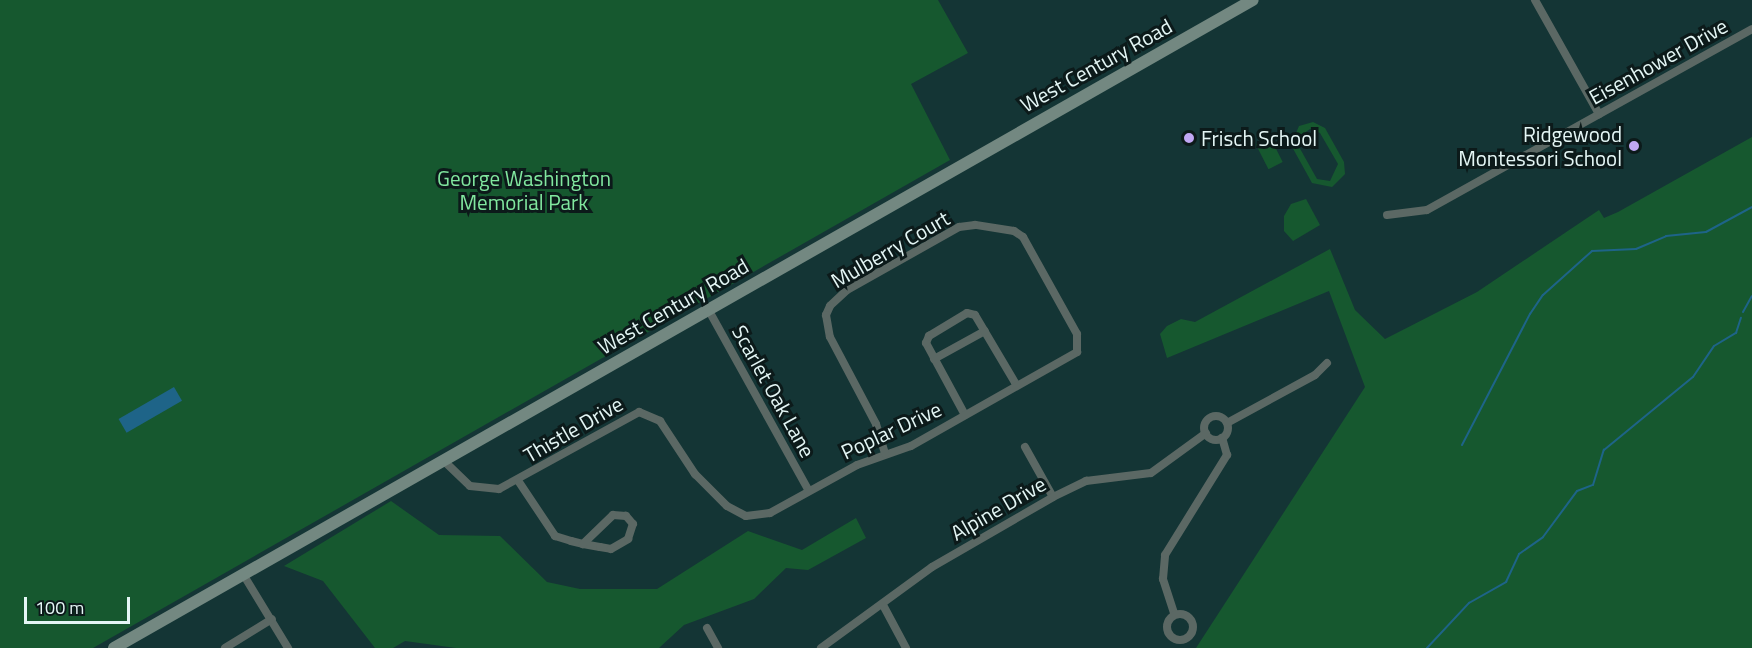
<!DOCTYPE html>
<style>
body{margin:0}
#map{position:relative;width:1752px;height:648px;overflow:hidden;background:#143535;font-family:"Titillium Web",sans-serif}
div>[style]{position:absolute}
.green>*{inset:0;background:#16582f;transform-origin:0 0}
.water>*{inset:0;background:#1e6488;transform-origin:0 0}
.stream>*{height:2px;margin:-1px;padding:0 1px;transform-origin:1px;border-radius:1px;background:#1e6488}
.minor>*{height:8px;margin:-4px;padding:0 4px;transform-origin:4px;border-radius:4px;background:#5b6864}
.minor>.ring{margin:-4px;padding:0;box-sizing:content-box;background:none;border:8px solid #5b6864;border-radius:50%}
.secondary>*{height:12px;margin:-6px;padding:0 6px;transform-origin:6px;border-radius:6px;background:#738881}
.dots>*{width:16px;height:16px;translate:-50% -50%;box-sizing:border-box;border:3px solid #0c1a1a;border-radius:50%}
span{translate:-50% -50%;white-space:nowrap;text-align:center;line-height:1.15;-webkit-text-stroke:6px #0c1a1a;paint-order:stroke}
.street-label{font-size:21px;color:#e4f6f5}
.poi-label{font-size:21px;color:#e4f6f5}
.right{translate:-100% -50%;text-align:right}
.left{translate:0 -50%;text-align:left}
.park-label{font-size:21px;color:#81e79f}
.scale{position:absolute;left:24px;top:597px;width:106px;height:27px;box-sizing:border-box;border:3px solid #e4f6f5;border-top:0;padding-left:8px;font-size:18px;line-height:21px;white-space:nowrap;color:#e4f6f5;-webkit-text-stroke:4px #0c1a1a;paint-order:stroke}
</style>
<div id="map">
<div class="green">
<i style="clip-path:polygon(0 0,938px 0,968px 53px,911px 84px,950px 160px,93px 648px,0 648px)"></i>
<i style="clip-path:polygon(evenodd,1313px 122px,1325px 128px,1344px 162px,1345px 174px,1332px 187px,1312px 183px,1291px 145px,1299px 126px,1313px 122px,1310px 129px,1320px 133px,1338px 164px,1330px 181px,1317px 179px,1298px 145px,1300px 136px,1310px 129px)"></i>
<i style="left:1270px;top:137px;width:28px;height:16px;rotate:63deg"></i>
<i style="clip-path:polygon(1752px 137px,1752px 648px,1196px 648px,1365px 387px,1329px 291px,1167px 358px,1160px 334px,1167px 326px,1181px 319px,1195px 322px,1330px 249px,1355px 310px,1385px 339px,1477px 292px,1599px 210px,1604px 218px,1618px 212px)"></i>
<i style="clip-path:polygon(1306px 199px,1320px 225px,1293px 241px,1284px 231px,1284px 216px,1291px 204px)"></i>
<i style="clip-path:polygon(391px 501px,439px 535px,500px 536px,547px 582px,580px 589px,657px 589px,748px 531px,802px 550px,856px 518px,866px 538px,808px 570px,786px 568px,754px 599px,684px 625px,659px 648px,456px 648px,405px 641px,393px 648px,375px 648px,323px 581px,284px 566px)"></i>
</div>
<div class="water">
<i style="left:174px;top:387px;width:16px;height:64px;rotate:60deg"></i>
</div>
<div class="stream">
<i style="left:1743px;top:312px;width:18px;rotate:-61deg"></i>
<i style="left:1462px;top:445px;width:148px;rotate:-62.6deg"></i>
<i style="left:1530px;top:314px;width:23px;rotate:-56deg"></i>
<i style="left:1543px;top:295px;width:66px;rotate:-41.9deg"></i>
<i style="left:1592px;top:251px;width:44px;rotate:-2.6deg"></i>
<i style="left:1636px;top:249px;width:33px;rotate:-23deg"></i>
<i style="left:1666px;top:236px;width:40px;rotate:-5.7deg"></i>
<i style="left:1706px;top:232px;width:52px;rotate:-28.5deg"></i>
<i style="left:1427px;top:648px;width:62px;rotate:-47deg"></i>
<i style="left:1469px;top:603px;width:43px;rotate:-29.6deg"></i>
<i style="left:1506px;top:582px;width:31px;rotate:-65deg"></i>
<i style="left:1519px;top:554px;width:29px;rotate:-35deg"></i>
<i style="left:1543px;top:537px;width:57px;rotate:-53.5deg"></i>
<i style="left:1577px;top:491px;width:17px;rotate:-21deg"></i>
<i style="left:1593px;top:485px;width:37px;rotate:-73deg"></i>
<i style="left:1604px;top:450px;width:115px;rotate:-39.4deg"></i>
<i style="left:1693px;top:377px;width:37px;rotate:-56deg"></i>
<i style="left:1714px;top:346px;width:26px;rotate:-31deg"></i>
<i style="left:1736px;top:333px;width:16px;rotate:-72deg"></i>
</div>
<div class="minor">
<i style="left:1535px;top:0;width:131px;rotate:60.7deg"></i>
<i style="left:1387px;top:215px;width:40px;rotate:-7.1deg"></i>
<i style="left:1427px;top:210px;width:372px;rotate:-29.1deg"></i>
<i style="left:708px;top:309px;width:208px;rotate:61deg"></i>
<i style="left:934px;top:359px;width:58px;rotate:-28.8deg"></i>
<i style="left:965px;top:415px;width:82px;rotate:-118.4deg"></i>
<i style="left:926px;top:343px;width:8px;rotate:-67deg"></i>
<i style="left:929px;top:336px;width:44px;rotate:-31.2deg"></i>
<i style="left:967px;top:313px;width:8px;rotate:14deg"></i>
<i style="left:975px;top:315px;width:82px;rotate:59.4deg"></i>
<i class="ring" style="left:1204px;top:416px;width:16px;height:16px"></i>
<i style="left:1227px;top:423px;width:100px;rotate:-28.6deg"></i>
<i style="left:1315px;top:375px;width:17px;rotate:-45deg"></i>
<i style="left:1025px;top:447px;width:57px;rotate:60.8deg"></i>
<i style="left:443px;top:460px;width:37px;rotate:44deg"></i>
<i style="left:470px;top:486px;width:29px;rotate:6deg"></i>
<i style="left:499px;top:489px;width:160px;rotate:-28.8deg"></i>
<i style="left:639px;top:412px;width:23px;rotate:23deg"></i>
<i style="left:660px;top:421px;width:64px;rotate:56.6deg"></i>
<i style="left:695px;top:474px;width:45px;rotate:45deg"></i>
<i style="left:727px;top:506px;width:21px;rotate:28deg"></i>
<i style="left:746px;top:516px;width:24px;rotate:-7deg"></i>
<i style="left:770px;top:513px;width:99px;rotate:-28.9deg"></i>
<i style="left:857px;top:465px;width:57px;rotate:-19.4deg"></i>
<i style="left:911px;top:446px;width:191px;rotate:-29.5deg"></i>
<i style="left:1077px;top:352px;width:18px;rotate:-90deg"></i>
<i style="left:1077px;top:334px;width:111px;rotate:-119.1deg"></i>
<i style="left:1023px;top:237px;width:11px;rotate:-146deg"></i>
<i style="left:1014px;top:231px;width:39px;rotate:-171deg"></i>
<i style="left:975px;top:225px;width:16px;rotate:173deg"></i>
<i style="left:959px;top:227px;width:129px;rotate:150.6deg"></i>
<i style="left:847px;top:290px;width:23px;rotate:137deg"></i>
<i style="left:830px;top:306px;width:10px;rotate:114deg"></i>
<i style="left:826px;top:315px;width:22px;rotate:80deg"></i>
<i style="left:830px;top:337px;width:98px;rotate:62.1deg"></i>
<i style="left:876px;top:424px;width:31px;rotate:73deg"></i>
<i style="left:519px;top:482px;width:65px;rotate:56.3deg"></i>
<i style="left:555px;top:536px;width:17px;rotate:17deg"></i>
<i style="left:571px;top:541px;width:12px;rotate:14deg"></i>
<i style="left:583px;top:544px;width:17px;rotate:10deg"></i>
<i style="left:600px;top:547px;width:11px;rotate:10deg"></i>
<i style="left:611px;top:549px;width:20px;rotate:-30deg"></i>
<i style="left:628px;top:539px;width:16px;rotate:-72deg"></i>
<i style="left:633px;top:524px;width:11px;rotate:-131deg"></i>
<i style="left:626px;top:516px;width:13px;rotate:-176deg"></i>
<i style="left:613px;top:515px;width:42px;rotate:136deg"></i>
<i style="left:243px;top:574px;width:87px;rotate:58.7deg"></i>
<i style="left:883px;top:605px;width:49px;rotate:61.9deg"></i>
<i style="left:1174px;top:613px;width:36px;rotate:-108deg"></i>
<i style="left:1163px;top:579px;width:24px;rotate:-85deg"></i>
<i style="left:1165px;top:555px;width:118px;rotate:-58.2deg"></i>
<i style="left:1227px;top:455px;width:18px;rotate:-106deg"></i>
<i class="ring" style="left:1167px;top:614px;width:18px;height:18px"></i>
<i style="left:707px;top:628px;width:23px;rotate:61deg"></i>
<i style="left:225px;top:648px;width:55px;rotate:-31.7deg"></i>
<i style="left:821px;top:648px;width:137px;rotate:-36.1deg"></i>
<i style="left:932px;top:567px;width:140px;rotate:-30deg"></i>
<i style="left:1053px;top:497px;width:37px;rotate:-26deg"></i>
<i style="left:1086px;top:481px;width:65px;rotate:-7deg"></i>
<i style="left:1151px;top:473px;width:68px;rotate:-36deg"></i>
</div>
<div class="secondary">
<i style="left:114px;top:648px;width:1310px;rotate:-29.64deg"></i>
</div>
<div class="dots">
<i style="left:1189px;top:138px;background:#c0a8f4"></i>
<i style="left:1634px;top:146px;background:#c0a8f4"></i>
</div>
<div class="street-label">
<span style="left:1658px;top:61px;rotate:-29deg">Eisenhower Drive</span>
<span style="left:1096px;top:65px;rotate:-29deg">West Century Road</span>
<span style="left:890px;top:249px;rotate:-30deg">Mulberry Court</span>
<span style="left:673px;top:306px;rotate:-30deg">West Century Road</span>
<span style="left:774px;top:391px;rotate:61deg">Scarlet Oak Lane</span>
<span style="left:573px;top:429px;rotate:-30deg">Thistle Drive</span>
<span style="left:891px;top:430px;rotate:-25deg">Poplar Drive</span>
<span style="left:998px;top:508px;rotate:-30deg">Alpine Drive</span>
</div>
<div class="poi-label">
<span class="right" style="left:1622px;top:146px">Ridgewood<br>Montessori School</span>
<span class="left" style="left:1201px;top:138px">Frisch School</span>
</div>
<div class="park-label">
<span style="left:524px;top:190px">George Washington<br>Memorial Park</span>
</div>
<div class="scale">100 m</div>
</div>
